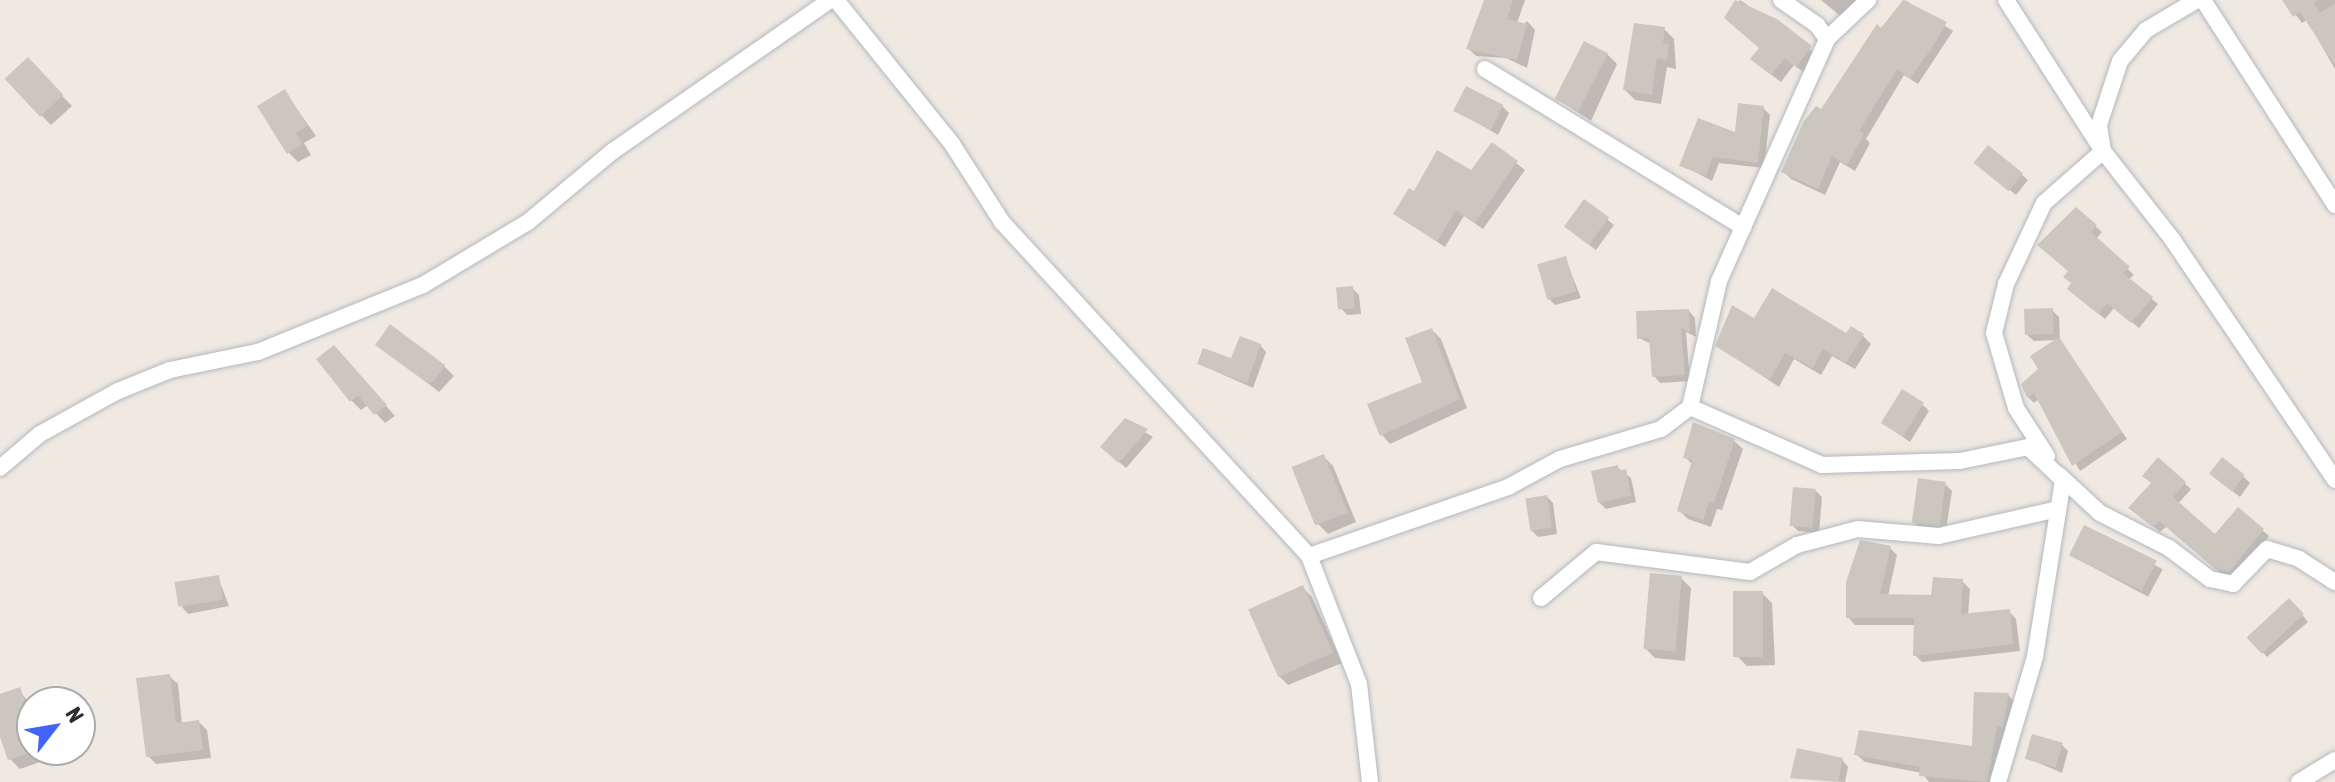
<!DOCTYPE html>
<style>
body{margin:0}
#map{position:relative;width:2335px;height:782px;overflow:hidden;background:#efe9e1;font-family:"Asap Condensed",sans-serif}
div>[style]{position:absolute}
.shadow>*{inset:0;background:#0003;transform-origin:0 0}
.building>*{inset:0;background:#cbc7bf;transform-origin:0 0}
.roads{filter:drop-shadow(0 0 2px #b4b7c1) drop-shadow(0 0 2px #b4b7c1)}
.street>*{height:16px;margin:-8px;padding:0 8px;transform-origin:8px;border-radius:8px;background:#fff}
span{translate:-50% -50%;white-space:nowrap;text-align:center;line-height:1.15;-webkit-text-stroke:6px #fff;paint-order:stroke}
.north{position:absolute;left:16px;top:686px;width:80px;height:80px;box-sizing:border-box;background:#fff;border:2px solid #ababab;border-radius:50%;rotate:59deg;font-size:22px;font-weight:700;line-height:32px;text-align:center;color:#2e2e2e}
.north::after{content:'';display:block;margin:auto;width:28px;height:36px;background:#4264fb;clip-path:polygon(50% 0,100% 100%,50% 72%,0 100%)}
</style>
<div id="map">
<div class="shadow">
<i style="clip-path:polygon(1486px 0,1525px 0,1511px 41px,1527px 21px,1535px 30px,1527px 68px,1506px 58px,1476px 56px,1468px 48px)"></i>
<i style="clip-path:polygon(1740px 0,1819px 56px,1806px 74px,1794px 65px,1781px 82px,1762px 68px,1761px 49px,1726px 17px)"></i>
<i style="clip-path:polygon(1821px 0,1860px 0,1844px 19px)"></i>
<i style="clip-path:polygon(1905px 0,1953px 31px,1918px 84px,1904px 75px,1866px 139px,1870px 143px,1855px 171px,1840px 162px,1825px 195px,1791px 179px,1783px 171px,1821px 112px)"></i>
<i style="clip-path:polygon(2284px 0,2335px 0,2335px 69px,2307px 20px,2302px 23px)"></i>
<i style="clip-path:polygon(1664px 29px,1674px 39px,1676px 69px,1667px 67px,1661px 104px,1635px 100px,1625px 90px)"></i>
<i style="clip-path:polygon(1607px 54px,1617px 64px,1591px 121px,1559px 100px)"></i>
<i style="clip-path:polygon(28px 60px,72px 106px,51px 125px,41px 115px)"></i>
<i style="clip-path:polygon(285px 92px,316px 136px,304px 143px,311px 155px,298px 162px,288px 152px)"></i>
<i style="clip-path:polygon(1503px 107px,1509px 113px,1498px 135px,1456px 110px)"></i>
<i style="clip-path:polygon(1763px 108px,1770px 115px,1764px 168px,1719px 163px,1712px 181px,1682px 165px,1736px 135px)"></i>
<i style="clip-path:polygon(1492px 144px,1525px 170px,1483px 229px,1464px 216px,1445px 247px,1395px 214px,1415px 194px,1472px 172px)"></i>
<i style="clip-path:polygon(1983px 169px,2021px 174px,2028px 180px,2016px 195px)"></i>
<i style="clip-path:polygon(1585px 201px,1614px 225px,1596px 250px,1573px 233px)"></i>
<i style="clip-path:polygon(2076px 210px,2102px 232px,2096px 239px,2134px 275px,2128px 280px,2158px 304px,2139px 328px,2114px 308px,2105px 319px,2076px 295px,2070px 271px)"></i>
<i style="clip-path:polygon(1565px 258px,1581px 298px,1555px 305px,1549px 299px)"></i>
<i style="clip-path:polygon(1352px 288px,1359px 295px,1361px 314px,1347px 315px,1341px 308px)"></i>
<i style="clip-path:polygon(2052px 310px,2059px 317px,2060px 341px,2127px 439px,2080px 471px,2039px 399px,2034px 403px,2028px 397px,2058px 340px,2034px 341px,2027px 335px)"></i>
<i style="clip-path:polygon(1689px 311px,1695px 318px,1696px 337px,1686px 332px,1690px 381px,1660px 383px,1654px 376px,1651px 344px,1639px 338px)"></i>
<i style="clip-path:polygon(1755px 320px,1862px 335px,1871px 344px,1855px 369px,1832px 356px,1821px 375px,1794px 359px,1779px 387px,1718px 346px)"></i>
<i style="clip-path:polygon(1432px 330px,1441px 339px,1467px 408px,1390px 444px,1382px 435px,1425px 383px)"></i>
<i style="clip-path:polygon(378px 344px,444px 366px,454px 376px,439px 392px)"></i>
<i style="clip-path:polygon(1260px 345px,1266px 352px,1253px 388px,1199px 364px,1232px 361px)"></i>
<i style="clip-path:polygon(344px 358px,395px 416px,385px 423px,368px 405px,361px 410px,351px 400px)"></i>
<i style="clip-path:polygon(1923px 405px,1929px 411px,1910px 442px,1883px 423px)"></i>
<i style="clip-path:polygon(1126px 421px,1153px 437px,1126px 468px,1109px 453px)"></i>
<i style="clip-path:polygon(1734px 441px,1743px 449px,1722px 510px,1717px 509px,1711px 527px,1688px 519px,1679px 510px,1693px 465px,1685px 457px)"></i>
<i style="clip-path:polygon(1323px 456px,1333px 466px,1356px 522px,1328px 534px,1318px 524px)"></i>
<i style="clip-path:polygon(1617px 467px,1631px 478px,1636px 502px,1606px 509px,1599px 502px)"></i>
<i style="clip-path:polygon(2244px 477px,2250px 483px,2240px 497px,2218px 480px)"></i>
<i style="clip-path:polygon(2184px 483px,2191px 489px,2178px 504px,2216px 536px,2262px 530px,2269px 536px,2236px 577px,2223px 575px,2167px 526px,2160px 532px,2137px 514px)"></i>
<i style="clip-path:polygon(1945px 484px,1952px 491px,1946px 530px,1920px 528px,1914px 522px)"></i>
<i style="clip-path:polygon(1816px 491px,1822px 497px,1819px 533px,1798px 531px,1792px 525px)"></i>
<i style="clip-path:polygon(1547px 497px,1553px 503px,1557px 534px,1538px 537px,1531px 530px)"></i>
<i style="left:2085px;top:528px;width:88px;height:31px;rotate:28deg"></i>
<i style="clip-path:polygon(1890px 548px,1897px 555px,1888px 596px,1933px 597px,1962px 581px,1970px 589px,1968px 615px,2009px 611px,2016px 619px,2020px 651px,1922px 662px,1915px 655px,1916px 625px,1855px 625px,1848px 617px)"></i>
<i style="clip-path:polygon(218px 577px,229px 606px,188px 614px,182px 607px)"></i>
<i style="clip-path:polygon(1681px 578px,1691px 588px,1685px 661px,1655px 658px,1645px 648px)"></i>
<i style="clip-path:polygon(1302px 587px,1312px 597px,1342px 663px,1288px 685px,1278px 675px)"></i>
<i style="clip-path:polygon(1762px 593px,1772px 603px,1775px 665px,1747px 666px,1737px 656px)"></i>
<i style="clip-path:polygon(2296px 607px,2308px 622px,2267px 657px,2248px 636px)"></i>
<i style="clip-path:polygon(169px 676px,178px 684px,182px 724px,199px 722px,207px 730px,211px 758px,156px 764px,148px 756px)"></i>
<i style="clip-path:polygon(19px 690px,32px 707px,32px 750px,46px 750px,49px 759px,20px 769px,10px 759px,0 731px,0 696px)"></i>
<i style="clip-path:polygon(2008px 695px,2016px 703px,1996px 782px,1929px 782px,1922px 773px,1865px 762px,1856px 754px,1974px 748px)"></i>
<i style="clip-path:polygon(2062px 745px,2068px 751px,2062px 773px,2027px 758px)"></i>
<i style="clip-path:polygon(1842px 760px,1848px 767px,1845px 782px,1793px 778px)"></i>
</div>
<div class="building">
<i style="clip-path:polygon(1484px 0,1513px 0,1507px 19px,1527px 24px,1517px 60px,1466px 49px)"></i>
<i style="clip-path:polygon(1735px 0,1777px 19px,1812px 46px,1796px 67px,1785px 58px,1771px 75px,1750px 59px,1759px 48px,1724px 18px)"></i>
<i style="clip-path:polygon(1903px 0,1947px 22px,1932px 48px,1910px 78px,1897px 69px,1859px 131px,1864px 134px,1847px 165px,1832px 156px,1818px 189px,1781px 172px,1804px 121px,1816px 106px,1821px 109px,1877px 24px,1881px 28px)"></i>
<i style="clip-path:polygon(2282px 0,2318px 0,2314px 3px,2320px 13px,2335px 3px,2335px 65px,2300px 12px,2293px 17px)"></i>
<i style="clip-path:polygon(1634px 23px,1665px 27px,1663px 43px,1669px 44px,1667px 60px,1657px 58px,1652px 95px,1623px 90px)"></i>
<i style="left:1584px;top:41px;width:27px;height:65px;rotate:27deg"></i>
<i style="left:28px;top:57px;width:52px;height:32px;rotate:47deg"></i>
<i style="left:1466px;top:86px;width:42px;height:28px;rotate:27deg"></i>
<i style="clip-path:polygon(285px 89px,307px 126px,296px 133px,302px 144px,287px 154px,257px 106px)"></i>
<i style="clip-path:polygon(1738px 103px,1764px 106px,1758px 163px,1713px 157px,1706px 176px,1679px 166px,1698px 118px,1735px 132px)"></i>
<i style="clip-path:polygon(1492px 142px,1518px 161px,1475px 223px,1456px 210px,1437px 241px,1393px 214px,1409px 188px,1414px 191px,1437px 150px,1471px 170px)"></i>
<i style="left:1988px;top:145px;width:45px;height:23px;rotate:39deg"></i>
<i style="left:1584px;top:199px;width:31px;height:34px;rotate:36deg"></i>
<i style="clip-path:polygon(2076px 207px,2097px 225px,2091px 232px,2130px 267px,2123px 273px,2153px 297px,2131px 323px,2107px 303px,2098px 314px,2067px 289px,2071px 283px,2063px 277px,2068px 271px,2037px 245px)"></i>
<i style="left:1566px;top:256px;width:37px;height:30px;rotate:74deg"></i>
<i style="left:1353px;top:286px;width:22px;height:17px;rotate:85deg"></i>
<i style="clip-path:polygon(1772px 288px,1846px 333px,1851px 326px,1864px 334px,1846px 363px,1823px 349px,1813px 368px,1785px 353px,1770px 380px,1715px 346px,1732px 305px,1754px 318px)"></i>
<i style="left:2053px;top:308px;width:26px;height:29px;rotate:88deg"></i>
<i style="clip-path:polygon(1689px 309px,1690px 333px,1681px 328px,1685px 375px,1652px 377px,1649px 338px,1637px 339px,1636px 311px)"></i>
<i style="clip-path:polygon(390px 324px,445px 365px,434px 381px,427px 383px,375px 345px)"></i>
<i style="clip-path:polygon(1432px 328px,1460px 399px,1380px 436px,1367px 404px,1422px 382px,1405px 338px)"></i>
<i style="clip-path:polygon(1240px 336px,1261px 344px,1247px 383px,1197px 364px,1203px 348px,1231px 358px)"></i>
<i style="clip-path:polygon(2059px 337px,2122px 432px,2072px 466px,2034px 393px,2027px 398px,2021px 384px,2038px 369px,2030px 356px)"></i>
<i style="clip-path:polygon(334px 345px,387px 405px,374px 415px,358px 395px,350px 402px,316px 359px)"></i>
<i style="left:1902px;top:389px;width:26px;height:40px;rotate:32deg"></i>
<i style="clip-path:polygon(1125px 418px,1148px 429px,1119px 463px,1100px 447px)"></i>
<i style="clip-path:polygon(1693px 422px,1735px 439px,1714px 503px,1709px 502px,1703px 520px,1677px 511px,1692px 460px,1683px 458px)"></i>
<i style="left:1324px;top:454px;width:63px;height:35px;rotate:68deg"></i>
<i style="clip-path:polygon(2158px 457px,2186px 482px,2173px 497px,2215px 534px,2238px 507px,2264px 529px,2229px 572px,2215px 569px,2159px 521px,2153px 527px,2128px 508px,2151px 483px,2142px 476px)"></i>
<i style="left:2222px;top:457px;width:29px;height:21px;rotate:38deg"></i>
<i style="clip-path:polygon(1618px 465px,1619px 471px,1626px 469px,1631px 496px,1598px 503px,1591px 471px)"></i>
<i style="left:1918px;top:478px;width:28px;height:45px;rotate:8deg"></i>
<i style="left:1793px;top:487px;width:23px;height:39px;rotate:5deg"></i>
<i style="left:1547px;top:495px;width:33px;height:22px;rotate:81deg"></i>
<i style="left:2084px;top:525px;width:81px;height:34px;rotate:26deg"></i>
<i style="clip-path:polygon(1860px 540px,1891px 546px,1880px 594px,1931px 595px,1933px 577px,1963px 579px,1961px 614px,2010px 609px,2013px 644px,1913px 656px,1914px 618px,1846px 618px,1846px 582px)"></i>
<i style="left:1650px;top:573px;width:32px;height:76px;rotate:5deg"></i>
<i style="left:219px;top:575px;width:25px;height:45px;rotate:81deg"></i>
<i style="left:1303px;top:585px;width:74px;height:60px;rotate:66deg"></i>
<i style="left:1733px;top:591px;width:30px;height:66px"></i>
<i style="left:2289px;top:598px;width:22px;height:58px;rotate:47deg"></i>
<i style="clip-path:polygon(170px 674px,176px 723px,199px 720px,203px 750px,146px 757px,136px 678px)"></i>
<i style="clip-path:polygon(20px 687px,32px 723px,32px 752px,8px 760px,0 737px,0 694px)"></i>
<i style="clip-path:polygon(1974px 692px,2009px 693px,2003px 727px,1997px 727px,1987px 782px,1919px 776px,1920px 767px,1854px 755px,1859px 730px,1972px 746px)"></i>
<i style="left:2032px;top:734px;width:32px;height:26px;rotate:16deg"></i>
<i style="clip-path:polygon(1797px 748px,1843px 758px,1838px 782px,1790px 778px)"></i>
</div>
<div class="roads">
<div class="street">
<i style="left:836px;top:0;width:185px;rotate:51.1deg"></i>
<i style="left:952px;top:144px;width:93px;rotate:57.3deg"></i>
<i style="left:1002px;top:222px;width:454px;rotate:47.4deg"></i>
<i style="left:1309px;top:556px;width:137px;rotate:68.7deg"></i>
<i style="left:1359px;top:684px;width:99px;rotate:83.6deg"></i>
<i style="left:1781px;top:0;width:44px;rotate:34.8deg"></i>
<i style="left:1817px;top:25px;width:17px;rotate:54deg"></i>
<i style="left:2006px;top:0;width:179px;rotate:57.3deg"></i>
<i style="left:2103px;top:151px;width:112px;rotate:51.9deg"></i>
<i style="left:2172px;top:239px;width:291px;rotate:55.9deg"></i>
<i style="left:2203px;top:0;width:244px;rotate:57.2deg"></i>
<i style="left:1485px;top:69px;width:303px;rotate:31.5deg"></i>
<i style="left:1690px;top:407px;width:129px;rotate:-77deg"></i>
<i style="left:1719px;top:281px;width:265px;rotate:-65.9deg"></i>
<i style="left:1827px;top:39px;width:57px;rotate:-43.6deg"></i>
<i style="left:2047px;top:456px;width:57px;rotate:-122.9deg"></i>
<i style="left:2016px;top:408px;width:78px;rotate:-106.3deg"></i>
<i style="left:1994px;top:333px;width:50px;rotate:-76.2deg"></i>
<i style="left:2006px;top:284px;width:89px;rotate:-64.9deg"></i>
<i style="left:2044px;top:203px;width:79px;rotate:-41.4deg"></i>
<i style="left:2103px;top:151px;width:26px;rotate:-99deg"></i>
<i style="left:2099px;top:125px;width:67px;rotate:-71.8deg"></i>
<i style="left:2120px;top:61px;width:40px;rotate:-50deg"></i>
<i style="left:2146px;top:30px;width:59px;rotate:-30.5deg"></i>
<i style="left:0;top:468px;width:52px;rotate:-40.4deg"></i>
<i style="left:40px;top:434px;width:89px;rotate:-28.9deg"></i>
<i style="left:118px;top:391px;width:56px;rotate:-22deg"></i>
<i style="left:170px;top:370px;width:90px;rotate:-11.6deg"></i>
<i style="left:258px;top:352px;width:178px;rotate:-22.1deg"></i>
<i style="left:423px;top:285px;width:122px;rotate:-31deg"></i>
<i style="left:528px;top:222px;width:111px;rotate:-39.9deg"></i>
<i style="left:613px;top:151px;width:264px;rotate:-34.8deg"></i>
<i style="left:2059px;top:475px;width:56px;rotate:42.8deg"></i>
<i style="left:2100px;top:513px;width:77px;rotate:26.9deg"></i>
<i style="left:2169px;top:548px;width:51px;rotate:37.1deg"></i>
<i style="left:2210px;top:579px;width:24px;rotate:12deg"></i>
<i style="left:2233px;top:584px;width:49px;rotate:-45.8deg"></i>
<i style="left:2267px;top:549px;width:34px;rotate:17deg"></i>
<i style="left:2299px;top:559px;width:43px;rotate:32.6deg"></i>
<i style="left:1309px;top:556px;width:211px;rotate:-19.1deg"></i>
<i style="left:1508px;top:487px;width:59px;rotate:-28.3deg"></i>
<i style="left:1560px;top:459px;width:105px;rotate:-16.5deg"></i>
<i style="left:1661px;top:429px;width:36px;rotate:-37deg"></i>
<i style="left:1690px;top:407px;width:144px;rotate:23.7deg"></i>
<i style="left:1822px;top:465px;width:138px;rotate:-1.7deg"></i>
<i style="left:1960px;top:461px;width:69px;rotate:-11.6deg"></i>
<i style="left:2028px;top:447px;width:48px;rotate:43.3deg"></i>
<i style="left:2063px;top:480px;width:179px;rotate:99deg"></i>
<i style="left:2035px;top:657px;width:130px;rotate:106.5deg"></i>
<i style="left:1541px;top:598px;width:72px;rotate:-39.9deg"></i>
<i style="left:1596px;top:552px;width:155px;rotate:7.4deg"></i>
<i style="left:1750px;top:572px;width:54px;rotate:-29.9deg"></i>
<i style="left:1797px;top:545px;width:63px;rotate:-14.7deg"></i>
<i style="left:1858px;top:529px;width:81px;rotate:4.9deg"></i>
<i style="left:1939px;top:536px;width:122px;rotate:-12.8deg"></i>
<i style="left:2299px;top:782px;width:42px;rotate:-31.4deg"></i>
</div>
</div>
<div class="north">N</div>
</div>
